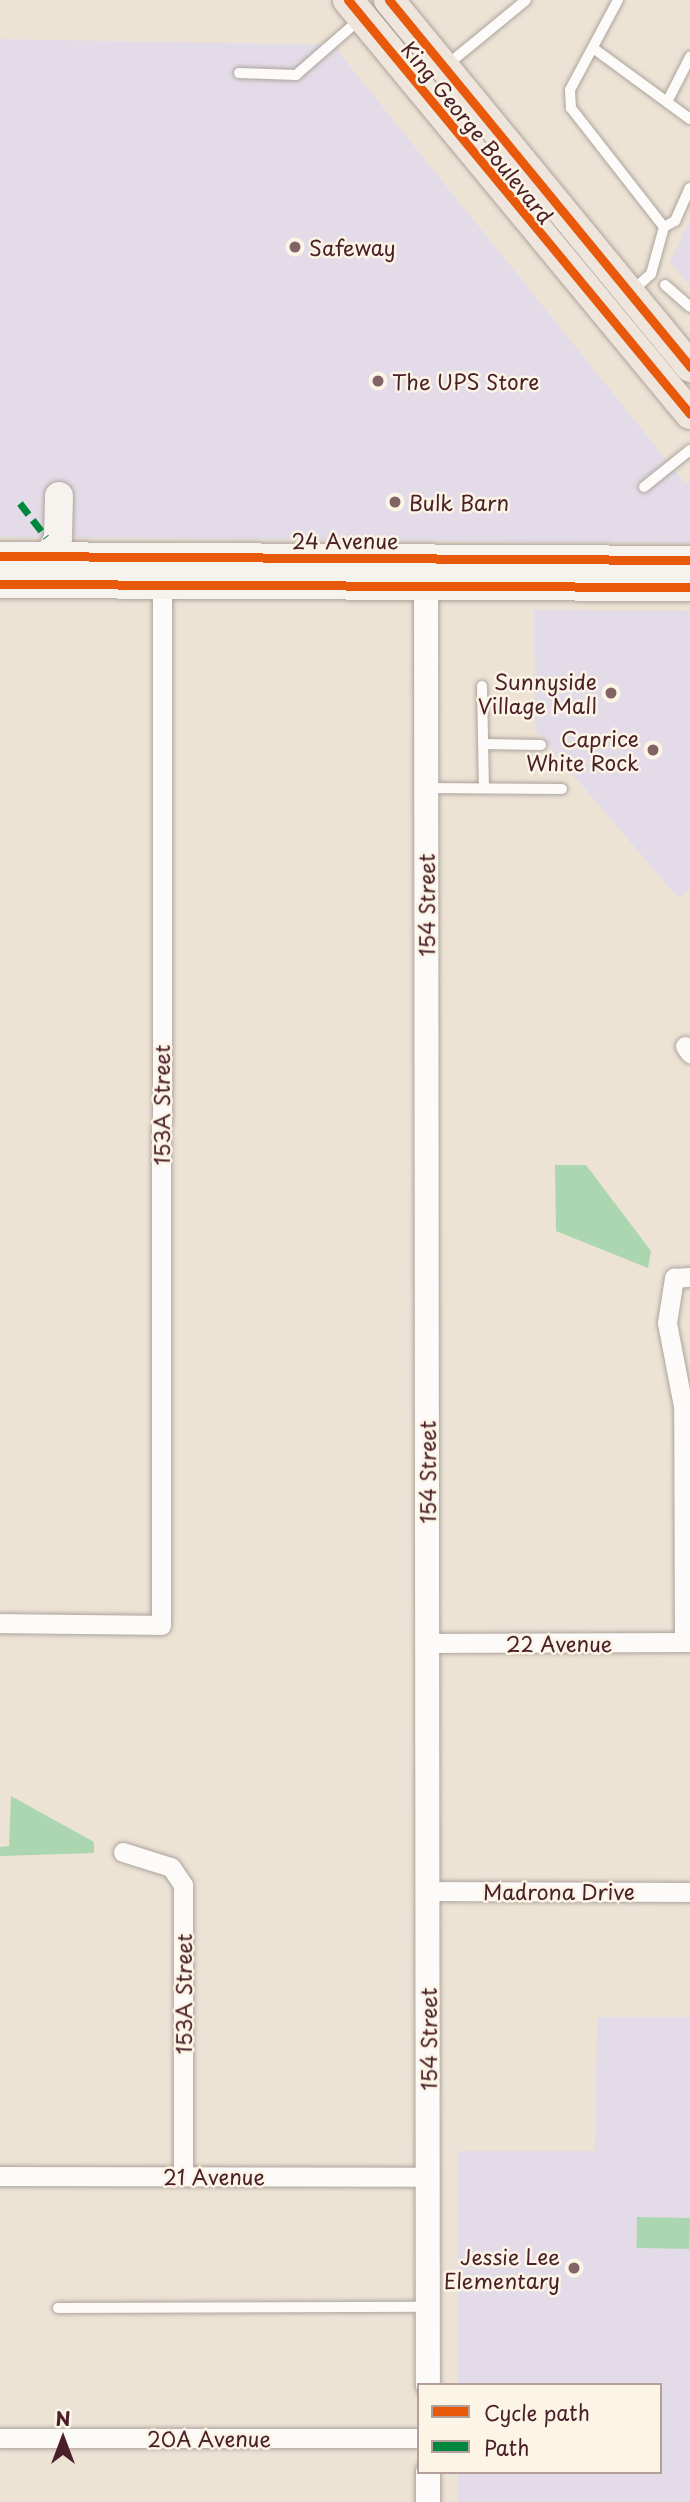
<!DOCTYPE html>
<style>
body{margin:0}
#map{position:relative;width:690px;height:2502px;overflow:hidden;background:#ece3d5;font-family:"Playpen Sans",sans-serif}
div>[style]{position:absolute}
.built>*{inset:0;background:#e3dce8}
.green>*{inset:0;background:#acd6af;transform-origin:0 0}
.roads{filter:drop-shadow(0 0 2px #aea39c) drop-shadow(0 0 2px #aea39c)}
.service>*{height:10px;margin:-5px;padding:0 5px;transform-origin:5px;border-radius:5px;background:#fcfbf9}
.minor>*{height:19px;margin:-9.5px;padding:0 9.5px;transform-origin:9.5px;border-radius:9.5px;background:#fcfbf9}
.tertiary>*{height:24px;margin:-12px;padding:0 12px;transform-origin:12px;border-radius:12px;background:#fcfbf9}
.secondary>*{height:28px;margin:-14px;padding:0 14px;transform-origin:14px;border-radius:14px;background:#f6f2ee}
.primary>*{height:30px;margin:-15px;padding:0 15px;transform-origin:15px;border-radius:15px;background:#eee6dd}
.quiet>*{height:7px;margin-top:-3.5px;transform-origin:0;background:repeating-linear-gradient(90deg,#00873e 0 14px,transparent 0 21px)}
.cycleway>*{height:9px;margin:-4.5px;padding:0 4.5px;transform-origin:4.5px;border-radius:4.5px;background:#e8590c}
.dots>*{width:19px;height:19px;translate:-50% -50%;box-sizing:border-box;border:4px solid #fcf5e5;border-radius:50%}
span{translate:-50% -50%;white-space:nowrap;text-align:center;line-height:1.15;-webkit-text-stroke:5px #fcf5e5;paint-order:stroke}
.street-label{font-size:21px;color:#4a1f2b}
.poi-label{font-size:21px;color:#4a1f2b}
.left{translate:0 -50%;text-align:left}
.right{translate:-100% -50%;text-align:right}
.legend{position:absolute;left:417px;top:2383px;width:245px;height:91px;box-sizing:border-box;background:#fcf5e5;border:2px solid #b59f9b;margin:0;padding:9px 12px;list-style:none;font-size:21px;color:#4a1f2b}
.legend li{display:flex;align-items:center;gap:14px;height:35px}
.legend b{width:35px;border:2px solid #b59f9b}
.north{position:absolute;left:28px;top:2404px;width:70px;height:70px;-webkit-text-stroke:5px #fcf5e5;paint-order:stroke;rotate:0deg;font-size:19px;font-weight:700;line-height:28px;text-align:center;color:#4a1f2b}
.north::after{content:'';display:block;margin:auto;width:24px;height:32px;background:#4a1f2b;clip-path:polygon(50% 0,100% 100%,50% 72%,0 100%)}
</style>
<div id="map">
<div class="built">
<i style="clip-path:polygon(0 39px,333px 45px,685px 483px,690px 480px,690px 543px,0 537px)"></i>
<i style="clip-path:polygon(690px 220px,690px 286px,670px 262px)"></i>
<i style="clip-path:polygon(534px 610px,690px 611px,690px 889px,678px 898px,535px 730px)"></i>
<i style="clip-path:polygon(597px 2017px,690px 2017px,690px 2502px,458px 2502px,458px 2472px,660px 2472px,660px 2385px,458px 2385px,458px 2151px,595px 2151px)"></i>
</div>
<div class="green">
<i style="clip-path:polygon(586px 1165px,651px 1251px,648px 1268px,556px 1231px,555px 1165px)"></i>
<i style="clip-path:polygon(11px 1796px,94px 1842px,94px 1853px,0 1856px,0 1847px,9px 1846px)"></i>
<i style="left:637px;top:2217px;width:53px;height:31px;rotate:1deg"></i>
</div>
<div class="roads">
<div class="service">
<i style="left:618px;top:0;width:102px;rotate:118.1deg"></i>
<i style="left:570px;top:90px;width:18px;rotate:87deg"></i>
<i style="left:571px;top:108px;width:151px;rotate:52deg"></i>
<i style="left:593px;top:48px;width:120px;rotate:36.2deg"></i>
<i style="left:447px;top:65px;width:102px;rotate:-39.4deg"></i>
<i style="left:239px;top:73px;width:57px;rotate:2deg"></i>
<i style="left:296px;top:75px;width:84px;rotate:-41.1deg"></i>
<i style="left:667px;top:102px;width:51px;rotate:-62.9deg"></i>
<i style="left:665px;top:285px;width:33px;rotate:41deg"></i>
<i style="left:632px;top:291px;width:25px;rotate:-42deg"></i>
<i style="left:651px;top:274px;width:49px;rotate:-74.5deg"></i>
<i style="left:664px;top:227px;width:13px;rotate:-29deg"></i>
<i style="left:675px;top:221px;width:36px;rotate:-66deg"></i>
<i style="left:644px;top:487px;width:59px;rotate:-38.8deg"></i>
<i style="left:482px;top:686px;width:102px;rotate:88.9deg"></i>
<i style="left:483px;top:744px;width:58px;rotate:1deg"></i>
<i style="left:426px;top:788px;width:136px;rotate:0.4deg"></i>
<i style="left:58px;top:2308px;width:370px;rotate:-0.2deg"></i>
</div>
<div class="minor">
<i style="left:685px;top:1046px;width:9px;rotate:54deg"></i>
<i style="left:0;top:1623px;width:161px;rotate:0.7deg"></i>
<i style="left:161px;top:1625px;width:1041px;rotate:-89.94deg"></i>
<i style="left:684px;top:1642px;width:236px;rotate:-90.2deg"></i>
<i style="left:683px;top:1406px;width:85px;rotate:-100.9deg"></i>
<i style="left:667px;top:1323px;width:46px;rotate:-81.2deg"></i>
<i style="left:674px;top:1278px;width:16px;rotate:-4deg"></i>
<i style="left:427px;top:1643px;width:263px;rotate:-0.2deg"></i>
<i style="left:123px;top:1852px;width:50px;rotate:17.4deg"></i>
<i style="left:171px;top:1867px;width:22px;rotate:56deg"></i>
<i style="left:183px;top:1885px;width:290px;rotate:90deg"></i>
<i style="left:428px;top:1891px;width:262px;rotate:0.2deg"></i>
<i style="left:0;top:2176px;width:428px;rotate:0.1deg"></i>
<i style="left:0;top:2438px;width:419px"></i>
</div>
<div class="tertiary">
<i style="left:426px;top:566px;width:1819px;rotate:89.94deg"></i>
<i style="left:428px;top:2472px;width:30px;rotate:90deg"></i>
</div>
<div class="secondary">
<i style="left:0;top:556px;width:690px;rotate:0.33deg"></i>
<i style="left:44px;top:569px;width:35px;rotate:-66deg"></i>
<i style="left:58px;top:537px;width:41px;rotate:-88.6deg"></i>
<i style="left:0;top:584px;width:690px;rotate:0.25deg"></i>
</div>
<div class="primary">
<i style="left:348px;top:0;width:537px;rotate:50.44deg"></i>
<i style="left:389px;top:0;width:475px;rotate:50.6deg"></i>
</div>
</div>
<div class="quiet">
<i style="left:20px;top:503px;width:43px;rotate:52.6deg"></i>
</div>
<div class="cycleway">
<i style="left:348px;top:0;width:537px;rotate:50.44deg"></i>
<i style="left:389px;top:0;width:475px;rotate:50.6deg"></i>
<i style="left:0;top:556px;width:690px;rotate:0.33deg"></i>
<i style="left:0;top:584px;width:690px;rotate:0.25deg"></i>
</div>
<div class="dots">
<i style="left:295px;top:247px;background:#836466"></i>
<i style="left:378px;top:381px;background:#836466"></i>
<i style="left:395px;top:502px;background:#836466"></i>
<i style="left:611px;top:693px;background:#836466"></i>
<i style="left:653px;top:750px;background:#836466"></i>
<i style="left:574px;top:2268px;background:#836466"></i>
</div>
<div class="street-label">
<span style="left:478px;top:132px;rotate:51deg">King George Boulevard</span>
<span style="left:345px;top:540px">24 Avenue</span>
<span style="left:426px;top:905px;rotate:-90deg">154 Street</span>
<span style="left:161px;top:1105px;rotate:-90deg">153A Street</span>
<span style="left:427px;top:1472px;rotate:-90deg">154 Street</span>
<span style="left:559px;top:1643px">22 Avenue</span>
<span style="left:559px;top:1891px">Madrona Drive</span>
<span style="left:183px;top:1994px;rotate:-90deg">153A Street</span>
<span style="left:428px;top:2039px;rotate:-90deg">154 Street</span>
<span style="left:214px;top:2176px">21 Avenue</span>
<span style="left:209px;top:2438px">20A Avenue</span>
</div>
<div class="poi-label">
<span class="left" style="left:309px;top:247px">Safeway</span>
<span class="left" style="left:392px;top:381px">The UPS Store</span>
<span class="left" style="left:409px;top:502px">Bulk Barn</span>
<span class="right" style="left:597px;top:693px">Sunnyside<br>Village Mall</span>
<span class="right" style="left:639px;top:750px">Caprice<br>White Rock</span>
<span class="right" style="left:560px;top:2268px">Jessie Lee<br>Elementary</span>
</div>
<ul class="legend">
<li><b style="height:9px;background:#e8590c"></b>Cycle path</li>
<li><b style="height:9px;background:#00873e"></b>Path</li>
</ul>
<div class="north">N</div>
</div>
